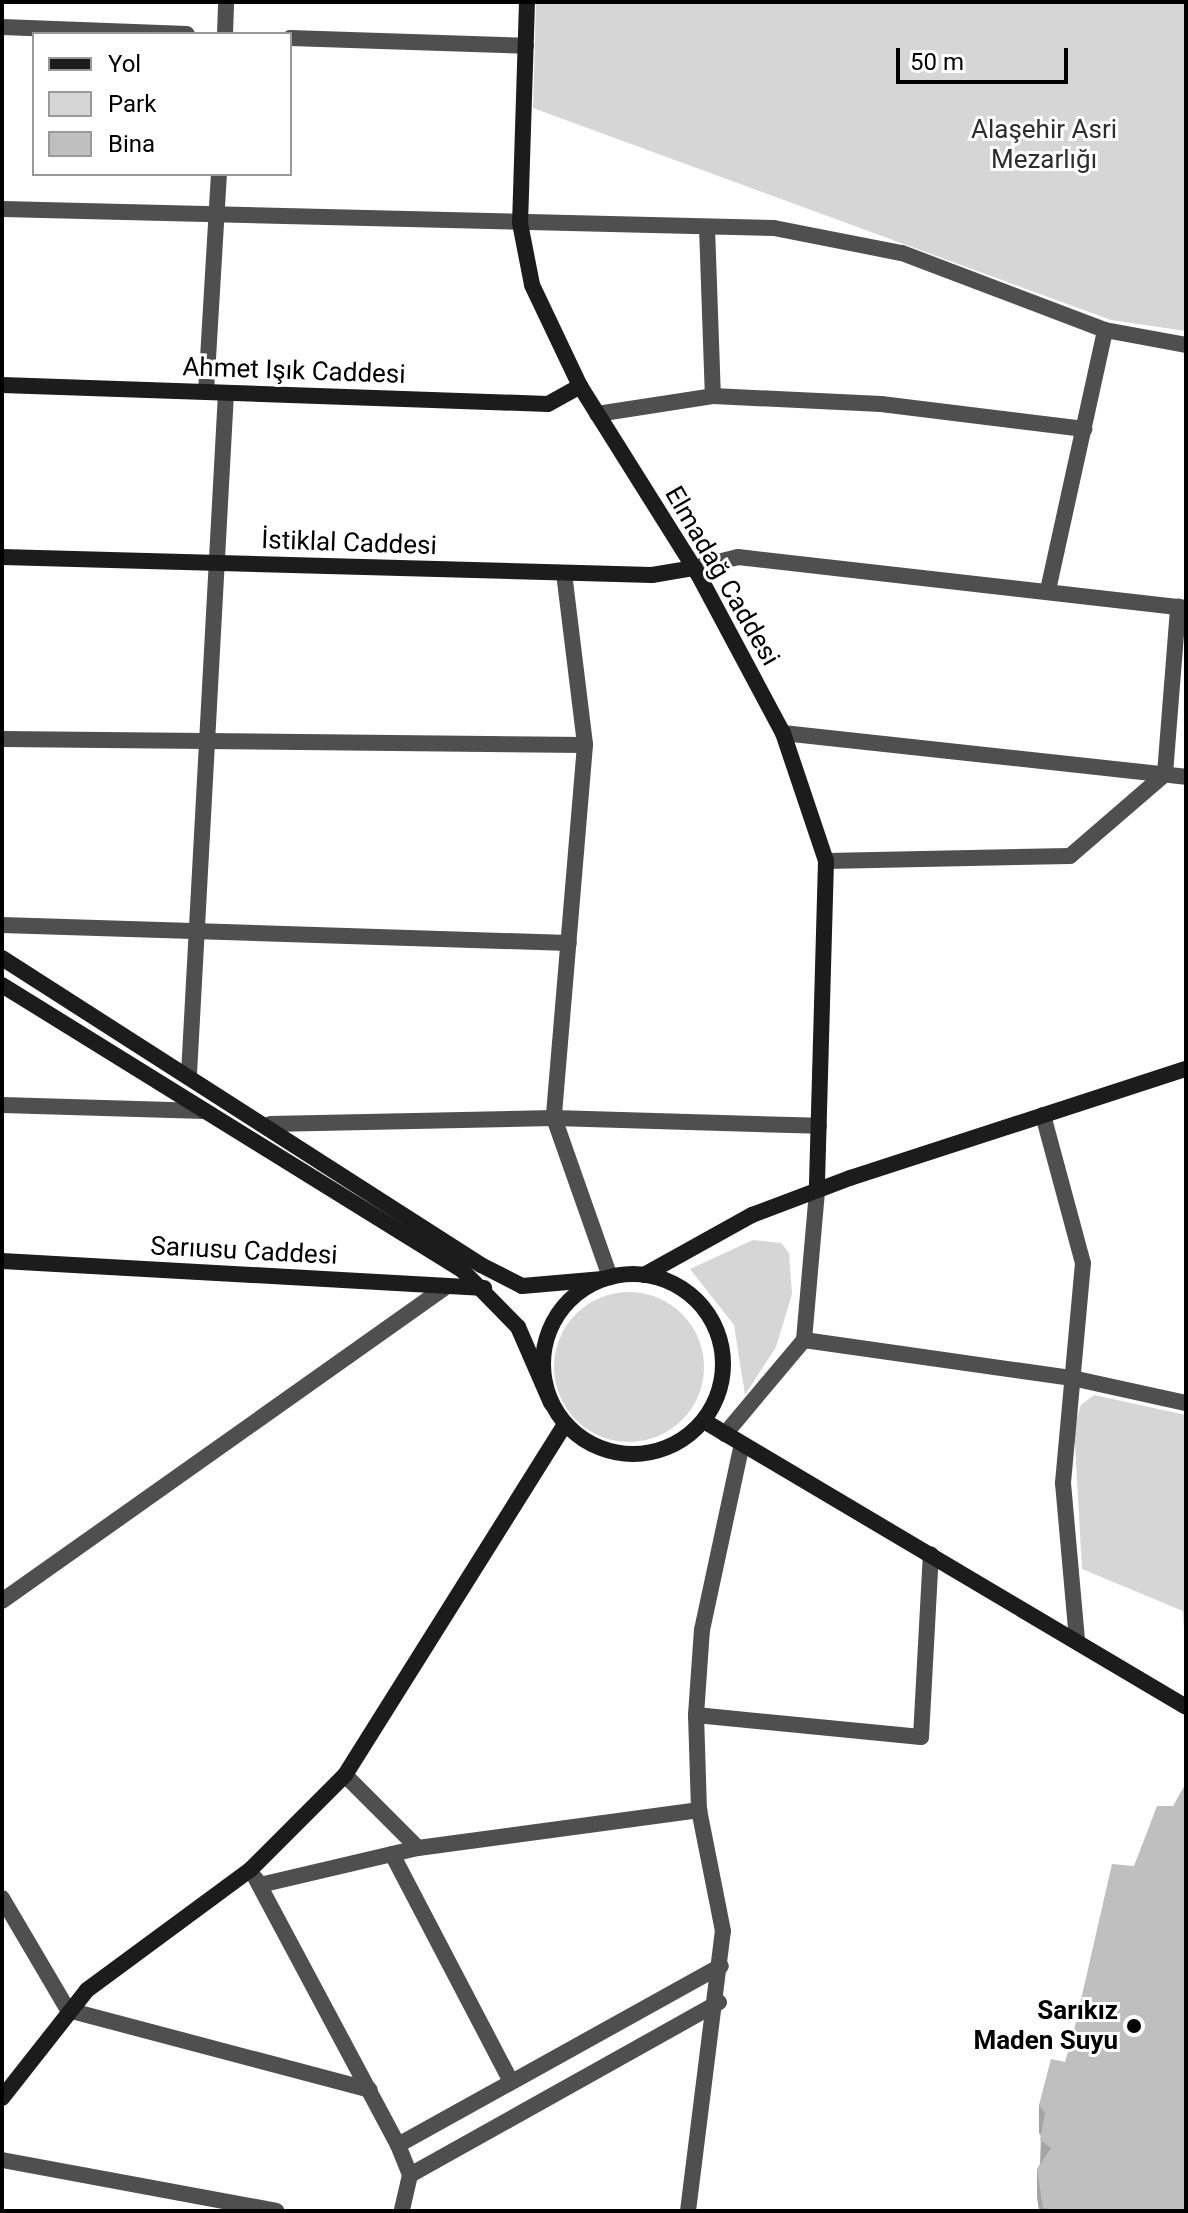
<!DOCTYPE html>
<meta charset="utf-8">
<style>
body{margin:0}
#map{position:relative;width:1188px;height:2213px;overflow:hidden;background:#fff;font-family:Roboto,sans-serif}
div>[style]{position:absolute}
.green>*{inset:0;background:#d6d6d6}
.round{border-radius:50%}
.street>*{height:16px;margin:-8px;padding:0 8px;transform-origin:8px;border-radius:8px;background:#4f4f4f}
.secondary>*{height:16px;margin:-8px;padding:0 8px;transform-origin:8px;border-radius:8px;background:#1c1c1c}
.secondary>.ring{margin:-8px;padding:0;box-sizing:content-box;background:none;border:16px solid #1c1c1c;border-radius:50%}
.wall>*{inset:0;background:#a4a4a4}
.building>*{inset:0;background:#bfbfbf}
.dots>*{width:22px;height:22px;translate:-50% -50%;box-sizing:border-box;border:4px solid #fff;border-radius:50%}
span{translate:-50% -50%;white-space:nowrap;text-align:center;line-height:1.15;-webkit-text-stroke:6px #fff;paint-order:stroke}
.park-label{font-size:26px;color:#2d2d2d}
.street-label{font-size:26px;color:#000}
.poi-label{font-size:26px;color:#000;font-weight:700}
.right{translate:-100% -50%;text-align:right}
.frame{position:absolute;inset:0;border:4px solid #000;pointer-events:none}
.legend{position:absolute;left:32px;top:32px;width:260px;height:144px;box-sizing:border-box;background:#fff;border:2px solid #999;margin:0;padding:10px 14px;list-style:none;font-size:24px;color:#000}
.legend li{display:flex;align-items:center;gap:16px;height:40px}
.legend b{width:40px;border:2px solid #999}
.scale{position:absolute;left:896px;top:48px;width:172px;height:36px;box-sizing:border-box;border:4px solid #000;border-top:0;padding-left:10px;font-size:24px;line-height:28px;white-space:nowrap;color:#000;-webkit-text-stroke:6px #fff;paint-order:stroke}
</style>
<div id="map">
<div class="green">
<i style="clip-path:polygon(536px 2px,1186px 2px,1186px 331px,1111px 320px,533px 108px)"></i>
<i style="clip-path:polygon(753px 1240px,781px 1243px,789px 1253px,792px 1294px,776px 1347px,745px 1395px,734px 1325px,690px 1269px)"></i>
<i class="round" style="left:554px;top:1292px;width:150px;height:150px"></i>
<i style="clip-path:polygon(1094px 1395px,1186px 1415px,1186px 1674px,1183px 1611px,1082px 1569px,1074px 1427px,1081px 1405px)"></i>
</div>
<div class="street">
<i style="left:2px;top:27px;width:185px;rotate:2.2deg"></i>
<i style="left:225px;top:34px;width:32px;rotate:-88deg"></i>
<i style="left:290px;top:38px;width:236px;rotate:1.9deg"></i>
<i style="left:2px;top:209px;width:772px;rotate:1.41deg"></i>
<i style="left:774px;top:228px;width:130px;rotate:11.1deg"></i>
<i style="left:902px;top:253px;width:217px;rotate:20.8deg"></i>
<i style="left:1105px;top:330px;width:82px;rotate:10.5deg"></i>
<i style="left:707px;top:227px;width:169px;rotate:88deg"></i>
<i style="left:206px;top:392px;width:218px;rotate:-86.6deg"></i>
<i style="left:597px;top:414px;width:117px;rotate:-8.8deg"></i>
<i style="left:713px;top:396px;width:168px;rotate:2.7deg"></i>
<i style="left:881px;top:404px;width:205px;rotate:7deg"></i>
<i style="left:694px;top:568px;width:45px;rotate:-14deg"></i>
<i style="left:738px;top:557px;width:451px;rotate:6.5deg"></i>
<i style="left:564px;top:573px;width:173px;rotate:83deg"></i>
<i style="left:585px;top:745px;width:374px;rotate:94.8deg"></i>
<i style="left:554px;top:1118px;width:169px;rotate:70.6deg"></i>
<i style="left:1048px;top:590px;width:266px;rotate:-77.6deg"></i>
<i style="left:783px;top:733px;width:405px;rotate:6.2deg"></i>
<i style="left:2px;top:739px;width:583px;rotate:0.59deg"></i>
<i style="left:826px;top:861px;width:244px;rotate:-1.2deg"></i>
<i style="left:1070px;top:856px;width:125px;rotate:-40.8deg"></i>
<i style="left:1165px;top:774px;width:168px;rotate:-85.5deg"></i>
<i style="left:2px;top:925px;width:567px;rotate:1.82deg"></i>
<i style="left:189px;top:1074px;width:682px;rotate:-86.89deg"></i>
<i style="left:2px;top:1105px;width:203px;rotate:1.7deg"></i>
<i style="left:1043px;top:1115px;width:153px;rotate:74.9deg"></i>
<i style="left:1083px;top:1263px;width:221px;rotate:95.2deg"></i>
<i style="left:1063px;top:1483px;width:159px;rotate:84.9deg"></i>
<i style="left:270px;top:1124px;width:284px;rotate:-1.2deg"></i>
<i style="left:554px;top:1118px;width:265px;rotate:1.7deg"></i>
<i style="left:804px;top:1340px;width:271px;rotate:8.1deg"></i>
<i style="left:1072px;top:1378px;width:117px;rotate:12.4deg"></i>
<i style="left:725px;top:1434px;width:123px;rotate:-50deg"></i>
<i style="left:804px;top:1340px;width:151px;rotate:-85deg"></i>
<i style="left:2px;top:1601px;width:545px;rotate:-35.29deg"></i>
<i style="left:696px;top:1715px;width:226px;rotate:5.6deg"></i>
<i style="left:921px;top:1737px;width:183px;rotate:-86.9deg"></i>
<i style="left:345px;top:1775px;width:103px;rotate:45deg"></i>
<i style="left:392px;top:1854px;width:257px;rotate:62.4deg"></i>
<i style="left:256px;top:1879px;width:302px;rotate:61.9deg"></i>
<i style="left:398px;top:2145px;width:32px;rotate:68deg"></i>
<i style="left:410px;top:2175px;width:37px;rotate:103deg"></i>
<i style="left:260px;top:1885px;width:162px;rotate:-13.2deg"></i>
<i style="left:418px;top:1848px;width:284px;rotate:-7.7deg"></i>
<i style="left:2px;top:1898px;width:130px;rotate:59.5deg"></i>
<i style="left:68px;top:2010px;width:312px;rotate:14.8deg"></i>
<i style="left:398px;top:2145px;width:369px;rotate:-29deg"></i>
<i style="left:2px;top:2160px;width:279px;rotate:10.5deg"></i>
<i style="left:410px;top:2175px;width:354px;rotate:-29.2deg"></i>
<i style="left:688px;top:2211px;width:282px;rotate:-82.9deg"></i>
<i style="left:723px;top:1931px;width:123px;rotate:-101.2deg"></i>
<i style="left:699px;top:1810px;width:95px;rotate:-91.8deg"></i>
<i style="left:696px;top:1715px;width:85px;rotate:-86deg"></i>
<i style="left:702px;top:1630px;width:190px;rotate:-77.9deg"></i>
</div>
<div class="secondary">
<i style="left:527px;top:2px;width:221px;rotate:91.8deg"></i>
<i style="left:520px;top:223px;width:63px;rotate:79deg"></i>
<i style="left:532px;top:285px;width:112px;rotate:64.6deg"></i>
<i style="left:580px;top:386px;width:222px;rotate:57.9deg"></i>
<i style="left:698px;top:574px;width:180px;rotate:61.9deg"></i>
<i style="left:783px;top:733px;width:135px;rotate:71.4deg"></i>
<i style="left:826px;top:861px;width:329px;rotate:91.6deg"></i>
<i style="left:2px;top:385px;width:546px;rotate:1.99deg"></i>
<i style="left:548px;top:404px;width:37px;rotate:-29deg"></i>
<i style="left:2px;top:557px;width:650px;rotate:1.59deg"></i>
<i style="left:652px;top:575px;width:43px;rotate:-9.5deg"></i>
<i style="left:2px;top:958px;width:569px;rotate:32.66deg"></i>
<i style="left:481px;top:1265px;width:46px;rotate:27.1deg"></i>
<i style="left:522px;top:1286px;width:81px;rotate:-4.9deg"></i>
<i style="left:2px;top:985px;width:541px;rotate:31.78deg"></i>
<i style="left:462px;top:1270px;width:80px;rotate:45.5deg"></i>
<i style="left:518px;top:1327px;width:83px;rotate:66.5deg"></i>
<i style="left:2px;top:1261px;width:483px;rotate:3.2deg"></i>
<i class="ring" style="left:543px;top:1274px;width:164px;height:164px"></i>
<i style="left:644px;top:1275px;width:124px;rotate:-29.1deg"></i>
<i style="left:752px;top:1215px;width:105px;rotate:-20.7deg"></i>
<i style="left:850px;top:1178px;width:353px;rotate:-18deg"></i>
<i style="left:704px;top:1421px;width:560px;rotate:30.68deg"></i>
<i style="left:2px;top:2098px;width:137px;rotate:-51.8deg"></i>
<i style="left:87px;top:1990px;width:202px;rotate:-36.4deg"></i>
<i style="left:250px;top:1870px;width:134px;rotate:-45deg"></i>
<i style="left:345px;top:1775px;width:414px;rotate:-57.9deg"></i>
</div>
<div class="wall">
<i style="clip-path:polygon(1134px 1866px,1186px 2211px,1039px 2211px,1037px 2197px,1037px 2169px,1040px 2164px,1041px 2136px,1039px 2133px,1039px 2105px,1065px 2062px)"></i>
</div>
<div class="building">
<i style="clip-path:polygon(1186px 1783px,1186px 2211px,1063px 2211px,1043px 2208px,1037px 2169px,1051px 2148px,1040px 2140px,1045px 2113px,1039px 2105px,1051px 2059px,1065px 2062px,1072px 2039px,1112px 1864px,1134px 1866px,1157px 1806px,1173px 1806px)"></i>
</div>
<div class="dots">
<i style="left:1134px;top:2026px;background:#000"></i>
</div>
<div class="park-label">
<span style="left:1044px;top:145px">Alaşehir Asri<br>Mezarlığı</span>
</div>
<div class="street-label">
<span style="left:294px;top:371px;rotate:2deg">Ahmet Işık Caddesi</span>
<span style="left:349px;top:543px;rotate:2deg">İstiklal Caddesi</span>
<span style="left:722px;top:576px;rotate:60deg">Elmadağ Caddesi</span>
<span style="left:244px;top:1251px;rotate:3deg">Sarıusu Caddesi</span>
</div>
<div class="poi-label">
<span class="right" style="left:1118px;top:2026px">Sarıkız<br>Maden Suyu</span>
</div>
<div class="frame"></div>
<ul class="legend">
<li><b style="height:10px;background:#1c1c1c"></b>Yol</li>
<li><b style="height:22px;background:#d6d6d6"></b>Park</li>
<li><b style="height:22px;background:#bfbfbf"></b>Bina</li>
</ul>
<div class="scale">50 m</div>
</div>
